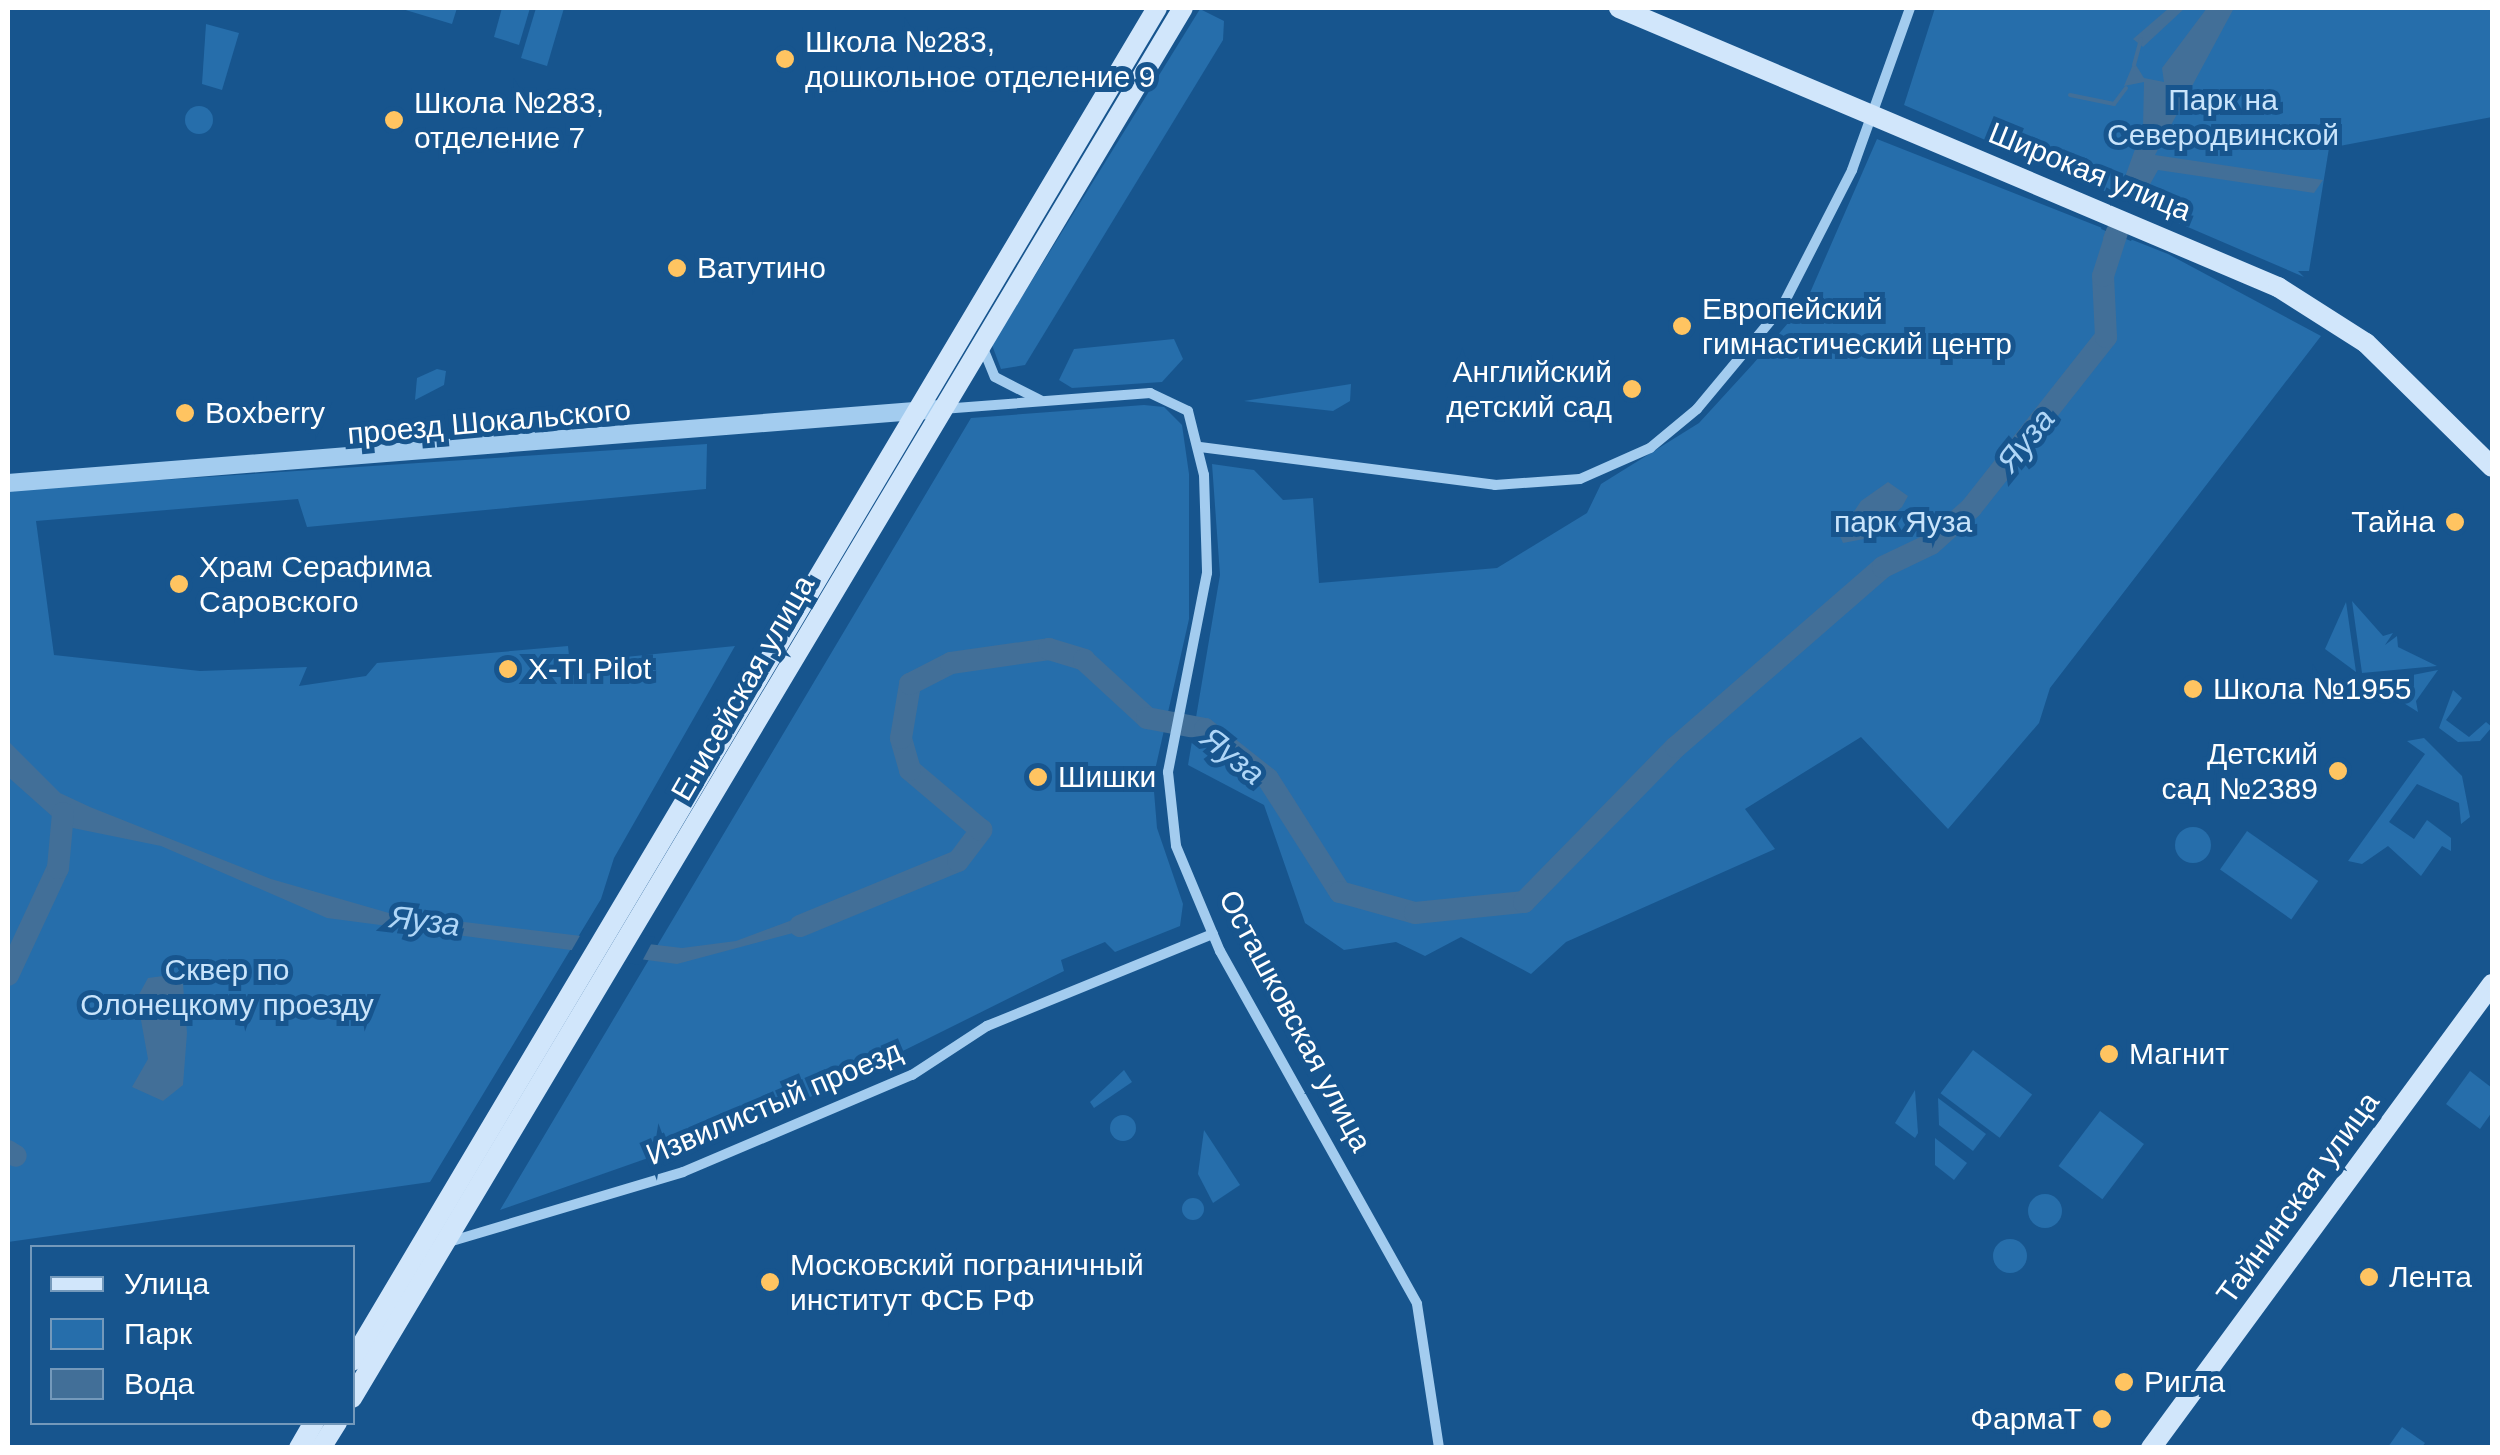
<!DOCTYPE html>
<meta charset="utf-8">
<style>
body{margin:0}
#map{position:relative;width:2500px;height:1455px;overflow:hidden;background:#17558e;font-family:Helvetica,sans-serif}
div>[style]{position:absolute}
.green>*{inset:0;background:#266eab;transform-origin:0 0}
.round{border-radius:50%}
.water>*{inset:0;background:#426f98}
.pier>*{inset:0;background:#17558e}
.stream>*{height:4px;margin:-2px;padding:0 2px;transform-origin:2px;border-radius:2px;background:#426f98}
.river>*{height:22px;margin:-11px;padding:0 11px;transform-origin:11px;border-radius:11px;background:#426f98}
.minor>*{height:10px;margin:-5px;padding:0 5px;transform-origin:5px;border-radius:5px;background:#a3ccef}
.tertiary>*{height:18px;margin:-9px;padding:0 9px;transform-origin:9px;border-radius:9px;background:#a3ccef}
.secondary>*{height:20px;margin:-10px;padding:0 10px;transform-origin:10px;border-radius:10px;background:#d1e6fb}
.dots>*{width:28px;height:28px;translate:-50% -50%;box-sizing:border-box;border:5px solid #17558e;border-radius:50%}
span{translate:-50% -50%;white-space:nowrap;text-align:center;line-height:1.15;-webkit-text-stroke:10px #17558e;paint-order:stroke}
.poi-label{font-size:30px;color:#fff}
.left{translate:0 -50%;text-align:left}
.right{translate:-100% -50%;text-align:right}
.park-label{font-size:30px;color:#c9e4fb}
.street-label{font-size:30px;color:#fff}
.water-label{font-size:32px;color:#afd6f7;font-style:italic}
.frame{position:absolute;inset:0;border:10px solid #fff;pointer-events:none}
.legend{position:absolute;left:30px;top:1245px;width:325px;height:180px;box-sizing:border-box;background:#17558e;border:2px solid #7499bb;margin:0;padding:12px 18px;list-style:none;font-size:30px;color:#fff}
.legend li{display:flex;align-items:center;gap:20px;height:50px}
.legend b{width:50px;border:2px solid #7499bb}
</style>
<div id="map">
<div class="green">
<i style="clip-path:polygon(399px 8px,457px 8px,452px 24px)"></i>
<i style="clip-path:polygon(502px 8px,530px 8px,519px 45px,494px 37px)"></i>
<i style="clip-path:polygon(536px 8px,564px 8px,547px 66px,521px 58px)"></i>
<i style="clip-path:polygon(1935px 8px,2492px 8px,2492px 117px,2329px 148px,2309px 271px,2298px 271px,2304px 277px,1904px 105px)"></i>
<i style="clip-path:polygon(1200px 9px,1224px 21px,1223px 40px,1025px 365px,1001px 369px,992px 345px)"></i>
<i style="clip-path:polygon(206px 24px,239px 33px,222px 90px,202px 84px)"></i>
<i class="round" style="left:185px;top:106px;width:28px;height:28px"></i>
<i style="clip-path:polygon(1877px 139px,2168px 254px,2321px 336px,2050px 688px,2039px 723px,1948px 829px,1861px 737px,1745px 809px,1775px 849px,1566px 942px,1531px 974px,1461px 937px,1425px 956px,1396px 942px,1344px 950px,1305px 923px,1264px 805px,1188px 765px,1220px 575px,1212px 464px,1254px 470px,1283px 500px,1313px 498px,1319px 583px,1497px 568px,1587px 513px,1601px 484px,1699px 423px,1753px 364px,1806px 302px)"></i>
<i style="clip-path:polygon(1174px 339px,1183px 359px,1162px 382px,1072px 388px,1059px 380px,1074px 349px)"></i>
<i style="clip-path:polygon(437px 369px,446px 371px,444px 385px,415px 400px,417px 378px)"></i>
<i style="clip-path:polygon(1351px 384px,1350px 401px,1333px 411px,1244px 401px)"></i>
<i style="clip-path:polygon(1144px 405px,1164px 407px,1182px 425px,1189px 474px,1189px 619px,1153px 779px,1157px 828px,1183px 904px,1180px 926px,1115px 952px,1105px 942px,1061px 960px,1064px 971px,782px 1111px,500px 1210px,971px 418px)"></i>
<i style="clip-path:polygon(707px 444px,706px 489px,307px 527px,298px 499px,36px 521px,54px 655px,200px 671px,307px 667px,299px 686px,366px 676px,377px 663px,568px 646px,571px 675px,625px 670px,625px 657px,735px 646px,614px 858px,601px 899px,430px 1182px,8px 1242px,8px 490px)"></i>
<i style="clip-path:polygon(2352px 601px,2383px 636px,2393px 633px,2385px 645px,2397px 636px,2398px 647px,2437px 666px,2362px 673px)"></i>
<i style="clip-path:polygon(2346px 602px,2356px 672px,2325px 649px)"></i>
<i style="clip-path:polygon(2438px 670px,2416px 701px,2418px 712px,2372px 683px)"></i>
<i style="clip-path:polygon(2453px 690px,2462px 698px,2446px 720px,2469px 737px,2486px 722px,2492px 727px,2480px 741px,2458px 742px,2439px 728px)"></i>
<i style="clip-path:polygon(2424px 738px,2462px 776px,2470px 817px,2461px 824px,2459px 803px,2417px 784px,2389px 822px,2414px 839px,2427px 820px,2451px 838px,2451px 851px,2442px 846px,2421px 876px,2388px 846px,2362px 864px,2348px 861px,2425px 754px,2407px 741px)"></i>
<i class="round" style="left:2175px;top:827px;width:36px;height:36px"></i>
<i style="left:2247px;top:831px;width:87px;height:47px;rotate:35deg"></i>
<i style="left:1973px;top:1050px;width:74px;height:54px;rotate:37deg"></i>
<i style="clip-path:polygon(1124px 1070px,1132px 1082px,1094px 1108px,1090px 1102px)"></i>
<i style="clip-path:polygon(2470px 1071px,2492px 1088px,2492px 1112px,2480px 1129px,2446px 1104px)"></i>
<i style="clip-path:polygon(1915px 1090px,1918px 1133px,1915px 1138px,1895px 1123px)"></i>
<i style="clip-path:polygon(1938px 1098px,1986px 1134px,1973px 1151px,1939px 1125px)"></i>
<i style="left:2100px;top:1111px;width:55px;height:69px;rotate:37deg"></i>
<i class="round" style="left:1110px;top:1115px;width:26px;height:26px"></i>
<i style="clip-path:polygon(1204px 1130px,1240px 1185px,1213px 1203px,1198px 1174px)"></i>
<i style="clip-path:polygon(1935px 1138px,1967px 1163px,1954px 1180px,1935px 1165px)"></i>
<i class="round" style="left:2028px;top:1194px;width:34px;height:34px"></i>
<i class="round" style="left:1182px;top:1198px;width:22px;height:22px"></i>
<i class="round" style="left:1993px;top:1239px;width:34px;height:34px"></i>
<i style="clip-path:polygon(2402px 1427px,2425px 1443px,2422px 1447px,2388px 1447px)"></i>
</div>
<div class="water">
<i style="clip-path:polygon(2169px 8px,2185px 8px,2143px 47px,2133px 39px)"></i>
<i style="clip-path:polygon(2207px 8px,2234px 8px,2155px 155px,2323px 180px,2314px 193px,2158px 170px,2108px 259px,2103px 238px,2143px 127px,2144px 82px,2124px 86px,2134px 62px,2144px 78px,2164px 82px,2162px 68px)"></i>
<i style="clip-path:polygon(1888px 482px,1908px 496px,1902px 507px,1864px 539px,1843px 543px,1839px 534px,1861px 501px)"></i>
<i style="clip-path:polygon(8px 741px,60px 793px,90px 807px,271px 879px,389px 913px,682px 948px,736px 941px,822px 909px,827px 924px,677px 964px,327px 918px,161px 846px,63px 826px,8px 777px)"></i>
<i style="clip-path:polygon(163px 976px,183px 984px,187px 1033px,183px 1085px,163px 1101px,132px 1087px,148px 1059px,137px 998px,148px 978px)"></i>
</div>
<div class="pier">
<i style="clip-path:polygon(2115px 195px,2149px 210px,2131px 241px,2101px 229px)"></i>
<i style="clip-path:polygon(585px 927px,655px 937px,640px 965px,570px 953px)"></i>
</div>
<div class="stream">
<i style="left:2134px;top:65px;width:27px;rotate:-75deg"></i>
<i style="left:2070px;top:95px;width:45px;rotate:11.6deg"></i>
<i style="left:2114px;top:104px;width:20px;rotate:-53deg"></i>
</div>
<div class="river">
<i style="left:800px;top:926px;width:171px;rotate:-22.4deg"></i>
<i style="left:958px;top:861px;width:39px;rotate:-53deg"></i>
<i style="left:981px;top:830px;width:93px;rotate:-139.8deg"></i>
<i style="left:910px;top:770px;width:33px;rotate:-106deg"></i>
<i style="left:901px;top:738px;width:55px;rotate:-80.5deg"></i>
<i style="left:910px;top:684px;width:46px;rotate:-27.1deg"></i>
<i style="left:951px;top:663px;width:99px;rotate:-8.1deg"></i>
<i style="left:1049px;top:649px;width:37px;rotate:17deg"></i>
<i style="left:1084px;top:660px;width:86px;rotate:42.6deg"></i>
<i style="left:1147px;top:718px;width:59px;rotate:10.7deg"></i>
<i style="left:1205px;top:729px;width:80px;rotate:38.4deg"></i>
<i style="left:1268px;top:779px;width:134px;rotate:57.5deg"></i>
<i style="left:1340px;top:892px;width:78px;rotate:15.6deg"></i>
<i style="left:1415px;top:913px;width:110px;rotate:-5.8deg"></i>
<i style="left:1524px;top:902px;width:217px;rotate:-45.6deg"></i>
<i style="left:1676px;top:747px;width:274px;rotate:-41deg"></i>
<i style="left:1883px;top:567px;width:53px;rotate:-25.6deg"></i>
<i style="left:1931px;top:544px;width:54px;rotate:-42deg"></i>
<i style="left:1971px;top:508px;width:218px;rotate:-51.7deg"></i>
<i style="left:2106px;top:337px;width:61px;rotate:-92.8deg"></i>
<i style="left:2103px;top:276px;width:46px;rotate:-72.3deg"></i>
<i style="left:8px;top:975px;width:118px;rotate:-65deg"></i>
<i style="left:58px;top:868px;width:55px;rotate:-84.8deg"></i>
<i style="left:8px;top:1151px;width:9px;rotate:32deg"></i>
</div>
<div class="minor">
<i style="left:983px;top:348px;width:31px;rotate:68deg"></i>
<i style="left:995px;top:377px;width:51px;rotate:27.1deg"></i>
<i style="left:942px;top:409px;width:209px;rotate:-4.4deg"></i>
<i style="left:1150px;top:393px;width:42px;rotate:25.3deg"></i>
<i style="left:1188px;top:411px;width:66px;rotate:76deg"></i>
<i style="left:1204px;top:475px;width:98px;rotate:88.2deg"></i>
<i style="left:1207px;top:573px;width:203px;rotate:101.1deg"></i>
<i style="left:1168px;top:772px;width:74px;rotate:83.8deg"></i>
<i style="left:1176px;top:846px;width:114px;rotate:67.3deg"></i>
<i style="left:1220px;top:951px;width:404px;rotate:60.8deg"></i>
<i style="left:1417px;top:1304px;width:146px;rotate:81.3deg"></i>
<i style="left:1200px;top:447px;width:297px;rotate:7.3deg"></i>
<i style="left:1495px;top:485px;width:85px;rotate:-4deg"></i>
<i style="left:1580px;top:479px;width:77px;rotate:-23.9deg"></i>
<i style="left:1650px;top:448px;width:61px;rotate:-39.7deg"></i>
<i style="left:1697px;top:409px;width:133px;rotate:-50.2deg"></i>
<i style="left:1782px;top:307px;width:154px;rotate:-62.9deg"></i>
<i style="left:1852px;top:170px;width:172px;rotate:-70.3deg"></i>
<i style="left:452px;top:1241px;width:241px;rotate:-16.6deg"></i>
<i style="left:683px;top:1172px;width:249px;rotate:-23deg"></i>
<i style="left:912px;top:1075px;width:90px;rotate:-33.2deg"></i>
<i style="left:987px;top:1026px;width:244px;rotate:-22.2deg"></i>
</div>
<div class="tertiary">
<i style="left:8px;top:483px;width:935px;rotate:-4.54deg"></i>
</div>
<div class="secondary">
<i style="left:1619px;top:8px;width:716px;rotate:22.95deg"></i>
<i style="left:2278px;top:287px;width:104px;rotate:32.5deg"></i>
<i style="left:2366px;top:343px;width:177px;rotate:44.5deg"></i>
<i style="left:352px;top:1361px;width:1574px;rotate:-59.25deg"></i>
<i style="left:352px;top:1398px;width:1619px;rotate:-59.13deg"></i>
<i style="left:299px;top:1448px;width:30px;rotate:-60deg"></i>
<i style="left:321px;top:1448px;width:31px;rotate:-58deg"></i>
<i style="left:2151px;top:1448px;width:576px;rotate:-53.69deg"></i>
</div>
<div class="dots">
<i style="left:785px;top:59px;background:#ffc461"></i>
<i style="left:394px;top:120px;background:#ffc461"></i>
<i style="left:677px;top:268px;background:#ffc461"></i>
<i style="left:1682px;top:326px;background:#ffc461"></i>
<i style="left:1632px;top:389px;background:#ffc461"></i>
<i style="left:185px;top:413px;background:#ffc461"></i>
<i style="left:2455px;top:522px;background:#ffc461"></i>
<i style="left:179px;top:584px;background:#ffc461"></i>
<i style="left:508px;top:669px;background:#ffc461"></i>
<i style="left:2193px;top:689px;background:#ffc461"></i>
<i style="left:2338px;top:771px;background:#ffc461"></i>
<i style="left:1038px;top:777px;background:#ffc461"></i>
<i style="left:2109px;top:1054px;background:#ffc461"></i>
<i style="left:2369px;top:1277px;background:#ffc461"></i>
<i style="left:770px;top:1282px;background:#ffc461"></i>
<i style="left:2124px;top:1382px;background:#ffc461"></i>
<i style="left:2102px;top:1419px;background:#ffc461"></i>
</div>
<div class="poi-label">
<span class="left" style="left:805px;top:59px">Школа №283,<br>дошкольное отделение 9</span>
<span class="left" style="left:414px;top:120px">Школа №283,<br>отделение 7</span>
<span class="left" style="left:697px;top:268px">Ватутино</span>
<span class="left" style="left:1702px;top:326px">Европейский<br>гимнастический центр</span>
<span class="right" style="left:1612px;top:389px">Английский<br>детский сад</span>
<span class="left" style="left:205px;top:413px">Boxberry</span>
<span class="right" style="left:2435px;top:522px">Тайна</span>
<span class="left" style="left:199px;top:584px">Храм Серафима<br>Саровского</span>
<span class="left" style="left:528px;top:669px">X-TI Pilot</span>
<span class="left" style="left:2213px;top:689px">Школа №1955</span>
<span class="right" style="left:2318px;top:771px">Детский<br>сад №2389</span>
<span class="left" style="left:1058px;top:777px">Шишки</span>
<span class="left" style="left:2129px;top:1054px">Магнит</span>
<span class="left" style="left:790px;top:1282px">Московский пограничный<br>институт ФСБ РФ</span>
<span class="left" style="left:2389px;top:1277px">Лента</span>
<span class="left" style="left:2144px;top:1382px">Ригла</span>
<span class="right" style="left:2082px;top:1419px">ФармаТ</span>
</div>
<div class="park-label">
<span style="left:2223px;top:117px">Парк на<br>Северодвинской</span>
<span style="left:1903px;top:522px">парк Яуза</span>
<span style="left:227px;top:987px">Сквер по<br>Олонецкому проезду</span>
</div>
<div class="street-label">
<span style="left:2090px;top:172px;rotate:22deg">Широкая улица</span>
<span style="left:489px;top:422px;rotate:-5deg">проезд Шокальского</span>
<span style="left:743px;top:688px;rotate:-60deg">Енисейская улица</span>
<span style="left:1295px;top:1021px;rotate:62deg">Осташковская улица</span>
<span style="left:774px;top:1103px;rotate:-23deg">Извилистый проезд</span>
<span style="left:2298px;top:1198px;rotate:-54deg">Тайнинская улица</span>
</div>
<div class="water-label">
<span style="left:2026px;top:440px;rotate:-51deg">Яуза</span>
<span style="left:1233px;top:756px;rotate:39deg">Яуза</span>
<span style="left:425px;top:921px;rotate:7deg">Яуза</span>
</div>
<div class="frame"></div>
<ul class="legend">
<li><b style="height:12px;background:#d1e6fb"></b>Улица</li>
<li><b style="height:28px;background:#266eab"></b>Парк</li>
<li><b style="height:28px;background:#426f98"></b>Вода</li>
</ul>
</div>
